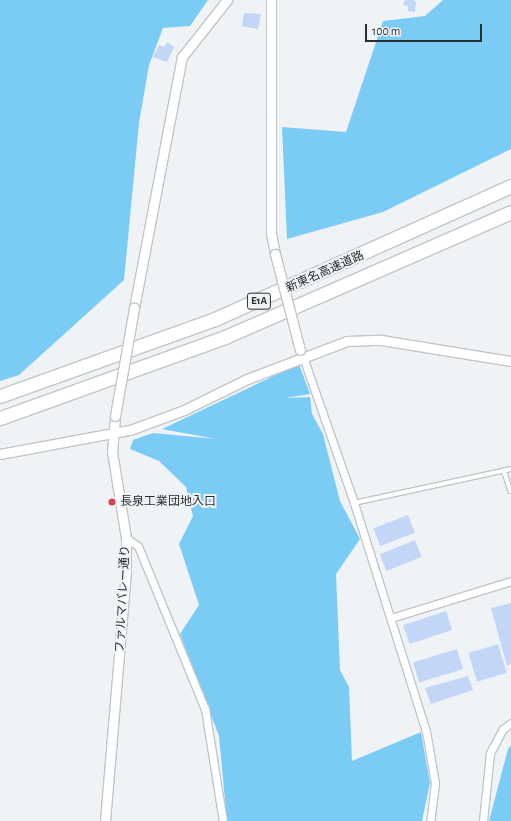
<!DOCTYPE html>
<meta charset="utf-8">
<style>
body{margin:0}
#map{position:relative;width:511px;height:821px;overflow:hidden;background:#eff3f6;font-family:"Alegreya Sans","Noto Sans JP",sans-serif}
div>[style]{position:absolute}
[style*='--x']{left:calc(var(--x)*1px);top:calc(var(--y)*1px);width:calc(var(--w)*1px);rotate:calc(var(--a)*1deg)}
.green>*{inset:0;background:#7bccf5}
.building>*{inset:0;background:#c3d6f8;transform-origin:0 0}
.roads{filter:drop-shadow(1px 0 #c2c6c8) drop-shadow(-1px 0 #c2c6c8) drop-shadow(0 1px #c2c6c8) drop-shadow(0 -1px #c2c6c8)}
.service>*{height:3.5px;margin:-1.75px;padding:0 1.75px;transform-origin:1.75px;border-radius:1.75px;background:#fff}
.minor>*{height:7px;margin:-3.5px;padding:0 3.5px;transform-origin:3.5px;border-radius:3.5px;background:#fff}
.tertiary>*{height:9px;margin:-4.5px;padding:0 4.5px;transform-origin:4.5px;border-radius:4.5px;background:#fff}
.motorway>*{height:13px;margin:-6.5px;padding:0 6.5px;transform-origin:6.5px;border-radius:6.5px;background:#fff}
.bridges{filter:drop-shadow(1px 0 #c2c6c8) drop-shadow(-1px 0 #c2c6c8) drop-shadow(0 1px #c2c6c8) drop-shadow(0 -1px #c2c6c8)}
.tertiary-bridge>*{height:9px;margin:-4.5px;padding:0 4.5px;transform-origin:4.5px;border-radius:4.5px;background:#fff}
.dots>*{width:11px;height:11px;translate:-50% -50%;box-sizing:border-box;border:2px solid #eff3f6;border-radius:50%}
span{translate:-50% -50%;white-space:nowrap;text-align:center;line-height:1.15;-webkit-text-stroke:4px #eff3f6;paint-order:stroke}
.shield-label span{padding:1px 3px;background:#eff3f6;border:1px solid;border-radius:3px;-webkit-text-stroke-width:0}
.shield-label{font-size:11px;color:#2c2d2e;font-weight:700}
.street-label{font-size:12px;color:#2c2d2e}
.poi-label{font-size:12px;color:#2c2d2e}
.left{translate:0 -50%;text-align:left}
.scale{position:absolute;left:365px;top:24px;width:117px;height:18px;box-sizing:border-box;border:2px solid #2c2d2e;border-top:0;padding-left:5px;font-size:12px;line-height:14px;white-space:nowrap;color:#2c2d2e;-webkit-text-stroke:3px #eff3f6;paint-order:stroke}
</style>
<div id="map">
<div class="green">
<i style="clip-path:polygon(0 0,208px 0,190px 26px,163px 28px,149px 65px,139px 123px,124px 280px,19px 375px,0 381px)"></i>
<i style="clip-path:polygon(443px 0,511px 0,511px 149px,383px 212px,287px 239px,282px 127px,346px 132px,383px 21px,425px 16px)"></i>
<i style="clip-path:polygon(299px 364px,310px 394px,285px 398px,310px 397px,312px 414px,323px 434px,340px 501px,360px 539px,336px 574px,340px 670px,349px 687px,352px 761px,421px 732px,430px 783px,422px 821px,227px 821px,219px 736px,180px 634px,199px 605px,179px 544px,193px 516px,186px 487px,159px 461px,130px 449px,133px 440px,153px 433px,216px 439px,162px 429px)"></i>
<i style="clip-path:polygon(511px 745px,511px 821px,489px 821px,508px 749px)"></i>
</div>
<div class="building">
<i style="clip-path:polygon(412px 0,416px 2px,415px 12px,408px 11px,408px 6px,403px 5px,405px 0)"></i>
<i style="clip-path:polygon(244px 13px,261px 14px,258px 29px,242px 26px)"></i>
<i style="clip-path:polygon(167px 42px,174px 47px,167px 62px,153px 57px,159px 45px,164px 47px)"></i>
<i style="left:408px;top:515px;width:19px;height:37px;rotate:69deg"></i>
<i style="left:415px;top:540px;width:18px;height:38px;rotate:68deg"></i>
<i style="clip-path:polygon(511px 603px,511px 664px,507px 666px,491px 608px)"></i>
<i style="left:446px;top:611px;width:20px;height:45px;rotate:72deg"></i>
<i style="left:498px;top:644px;width:30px;height:31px;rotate:73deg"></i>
<i style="left:457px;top:649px;width:21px;height:46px;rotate:73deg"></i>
<i style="clip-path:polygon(468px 676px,473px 690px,431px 704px,425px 688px)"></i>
</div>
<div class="roads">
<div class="service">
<i style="--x:504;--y:470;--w:22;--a:72"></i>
<i style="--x:354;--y:503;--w:161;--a:-12.2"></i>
</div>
<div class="minor">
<i style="--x:303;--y:357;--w:155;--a:70.7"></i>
<i style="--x:354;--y:503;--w:239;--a:72.5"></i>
<i style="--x:426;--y:731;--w:53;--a:80.2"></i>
<i style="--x:435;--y:783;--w:38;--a:97"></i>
<i style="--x:126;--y:538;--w:14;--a:34"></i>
<i style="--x:138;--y:546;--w:176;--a:67.7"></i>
<i style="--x:205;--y:709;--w:113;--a:80.9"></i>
<i style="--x:391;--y:618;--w:126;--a:-17.1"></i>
<i style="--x:483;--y:821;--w:68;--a:-84.1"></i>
<i style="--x:490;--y:753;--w:27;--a:-62"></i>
<i style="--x:503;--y:729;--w:10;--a:-37"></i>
</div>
<div class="tertiary">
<i style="--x:271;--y:0;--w:233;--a:90"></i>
<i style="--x:271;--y:233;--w:21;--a:79"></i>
<i style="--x:134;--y:308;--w:256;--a:-79.2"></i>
<i style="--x:182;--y:57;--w:73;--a:-51.7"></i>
<i style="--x:0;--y:454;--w:132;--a:-10.5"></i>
<i style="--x:130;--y:430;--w:58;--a:-20.3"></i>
<i style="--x:184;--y:410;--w:70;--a:-26.2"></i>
<i style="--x:247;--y:379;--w:107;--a:-20.8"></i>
<i style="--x:347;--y:341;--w:34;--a:-2"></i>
<i style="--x:381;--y:340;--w:132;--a:9.2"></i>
<i style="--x:105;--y:821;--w:252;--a:-85.2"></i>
<i style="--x:126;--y:570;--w:32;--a:-90"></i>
<i style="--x:126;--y:538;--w:87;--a:-99.2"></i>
<i style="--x:112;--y:452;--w:36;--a:-85"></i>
</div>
<div class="motorway">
<i style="--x:0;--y:396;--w:228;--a:-19.7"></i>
<i style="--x:215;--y:319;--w:325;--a:-24.2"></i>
<i style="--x:0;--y:418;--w:239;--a:-19.8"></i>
<i style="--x:225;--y:337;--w:312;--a:-23.6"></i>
</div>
</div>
<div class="bridges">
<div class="tertiary-bridge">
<i style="--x:275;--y:254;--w:99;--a:75.4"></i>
<i style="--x:115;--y:416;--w:110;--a:-80"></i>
</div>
</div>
<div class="dots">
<i style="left:112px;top:502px;background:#d44543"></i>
</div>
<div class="shield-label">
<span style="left:259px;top:301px">E1A</span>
</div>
<div class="street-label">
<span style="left:325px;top:272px;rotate:-24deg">新東名高速道路</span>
<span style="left:123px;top:599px;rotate:-87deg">ファルマバレー通り</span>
</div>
<div class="poi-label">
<span class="left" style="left:120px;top:502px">長泉工業団地入口</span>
</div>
<div class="scale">100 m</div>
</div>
